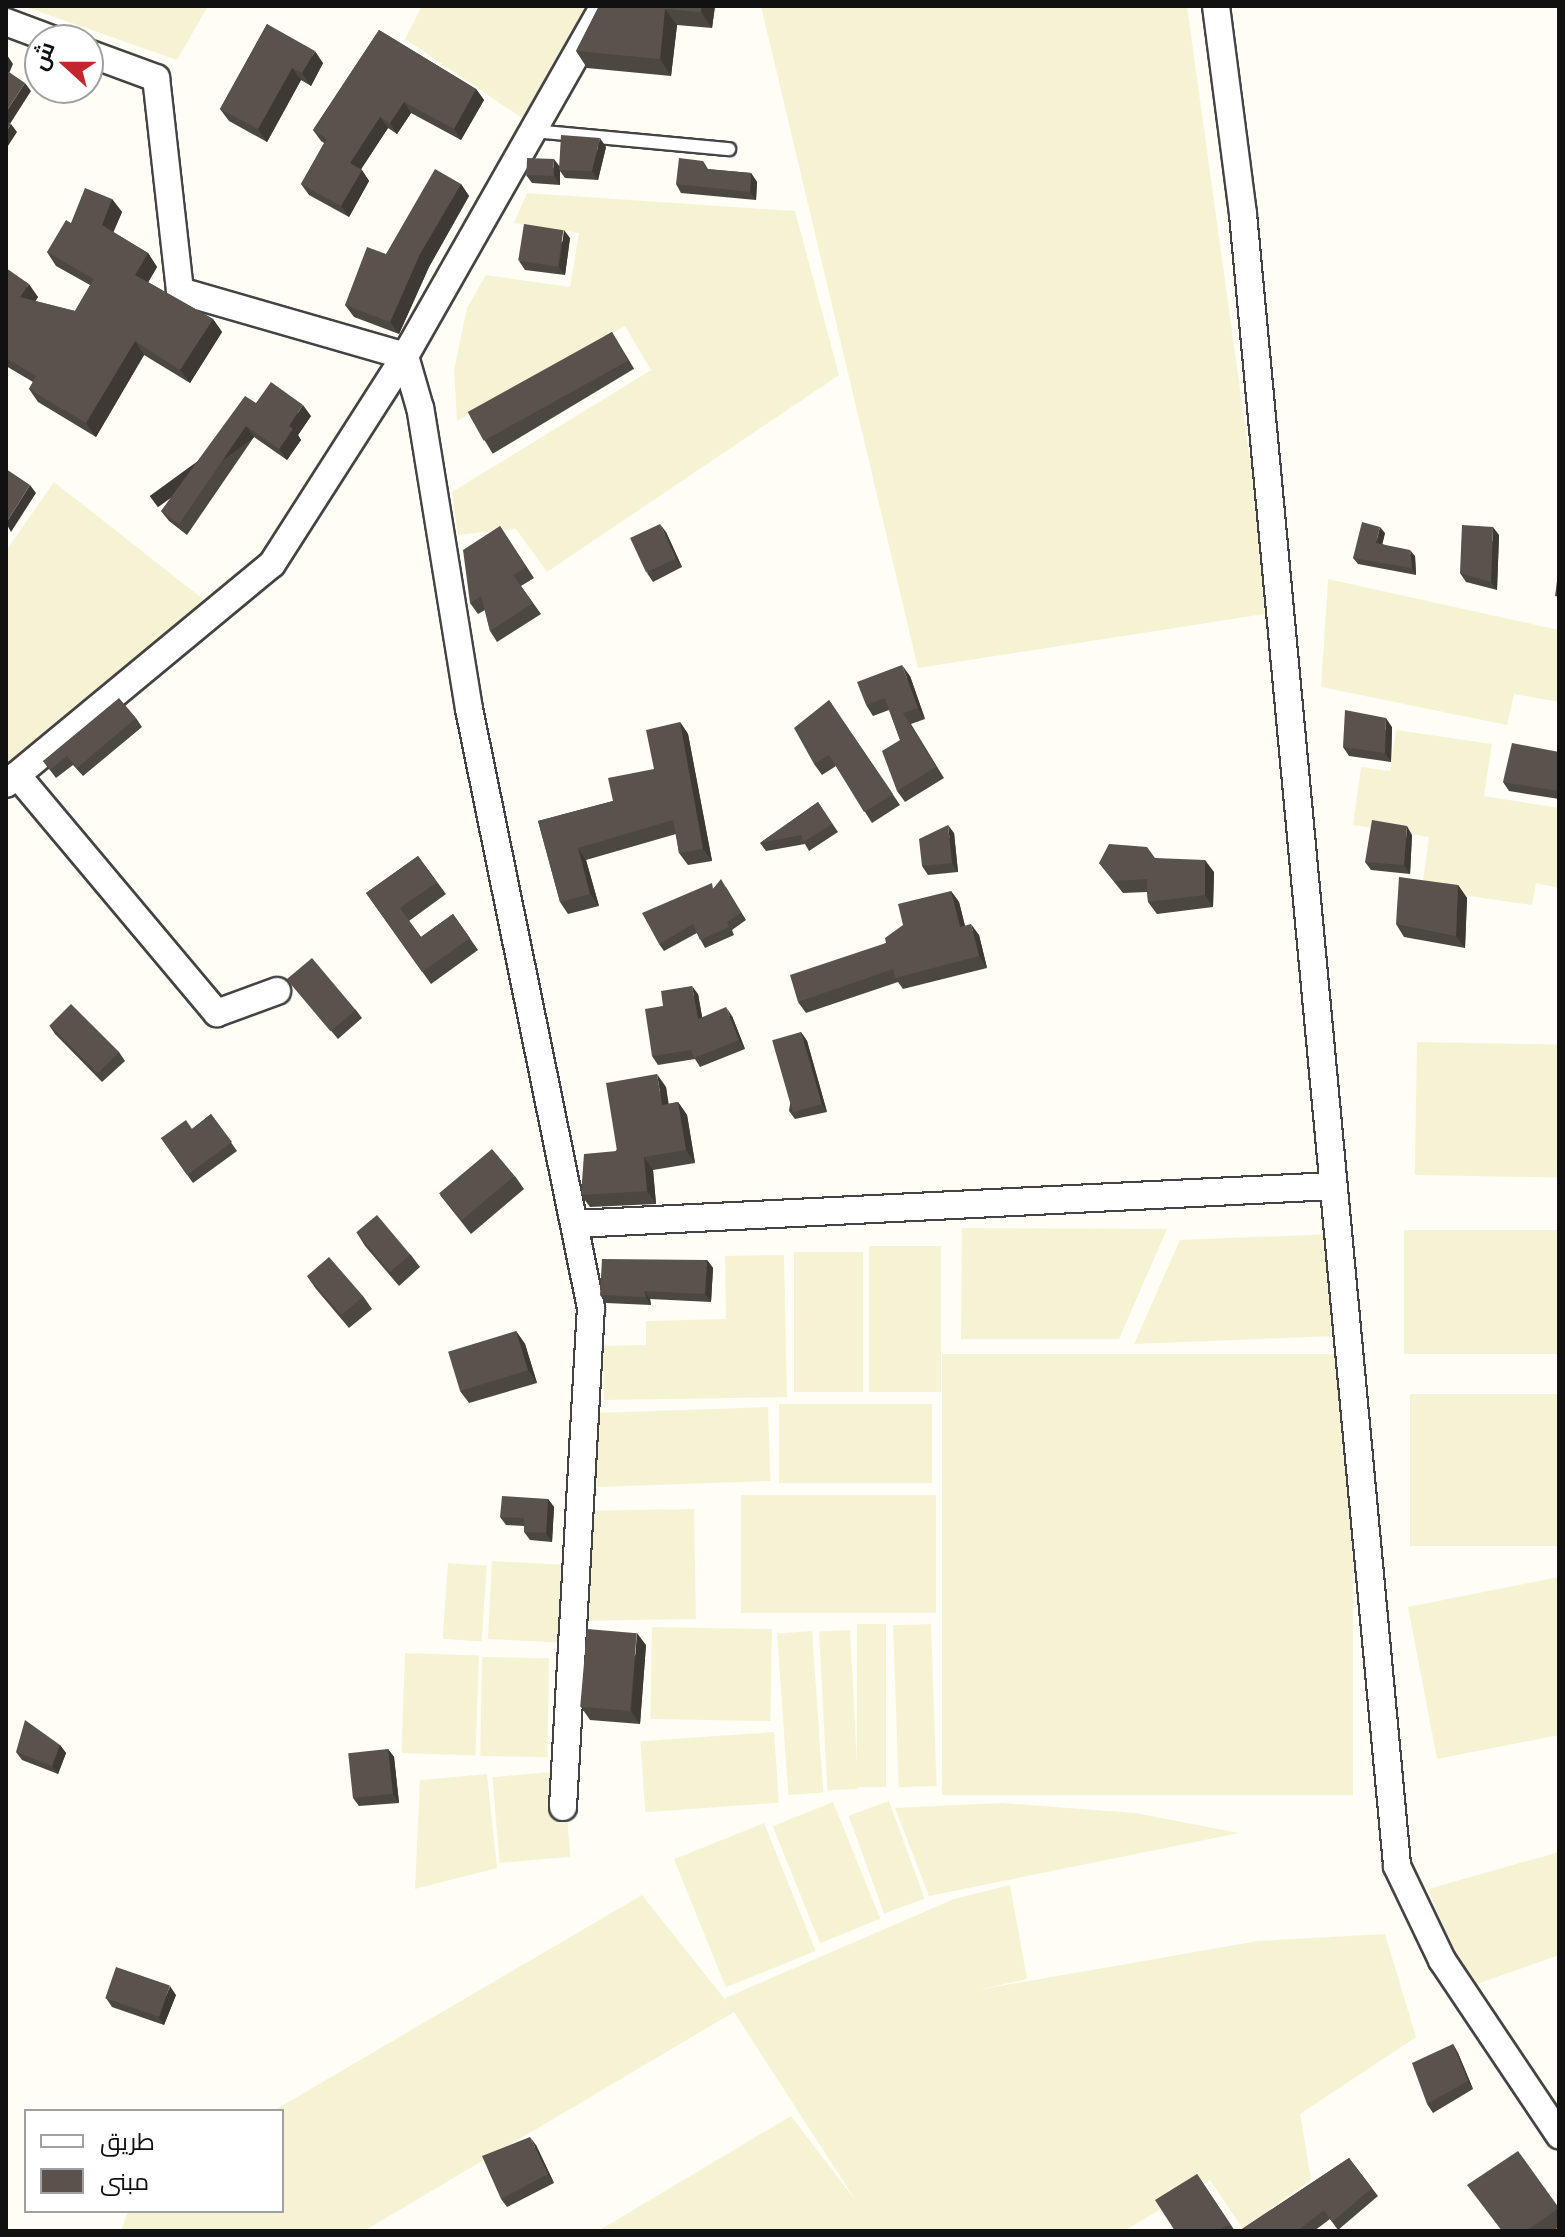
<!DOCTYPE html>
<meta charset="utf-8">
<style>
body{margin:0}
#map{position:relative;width:1565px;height:2237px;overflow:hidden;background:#fffdf5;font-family:"Times New Roman",Cairo,serif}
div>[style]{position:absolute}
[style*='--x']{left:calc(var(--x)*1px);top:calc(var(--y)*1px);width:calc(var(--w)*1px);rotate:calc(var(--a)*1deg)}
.farmland>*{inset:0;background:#f6f3d4;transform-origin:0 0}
.roads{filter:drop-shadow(2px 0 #444) drop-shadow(-2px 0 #444) drop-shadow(0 2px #444) drop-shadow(0 -2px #444)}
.lane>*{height:12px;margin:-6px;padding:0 6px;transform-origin:6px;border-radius:6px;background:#fff}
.street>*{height:26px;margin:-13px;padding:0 13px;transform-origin:13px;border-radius:13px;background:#fff}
.wall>*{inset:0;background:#4d4742;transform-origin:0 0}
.shaded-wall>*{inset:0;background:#3f3936;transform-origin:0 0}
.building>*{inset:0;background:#5a524d;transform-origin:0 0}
span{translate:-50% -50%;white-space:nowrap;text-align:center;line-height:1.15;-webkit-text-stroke:8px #fff;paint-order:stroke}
.frame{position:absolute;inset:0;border:8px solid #111;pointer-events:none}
.legend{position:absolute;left:24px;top:2109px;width:260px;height:104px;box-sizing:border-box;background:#fff;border:2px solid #a0a0a0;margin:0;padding:10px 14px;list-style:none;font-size:24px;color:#111}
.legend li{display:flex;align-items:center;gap:16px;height:40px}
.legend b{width:40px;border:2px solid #a0a0a0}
.north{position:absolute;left:24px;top:24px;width:80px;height:80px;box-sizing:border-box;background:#fff;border:2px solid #a0a0a0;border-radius:50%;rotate:291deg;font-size:22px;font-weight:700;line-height:32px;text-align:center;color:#111}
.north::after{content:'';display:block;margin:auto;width:28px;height:36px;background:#c4262e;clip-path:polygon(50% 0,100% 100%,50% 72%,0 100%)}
</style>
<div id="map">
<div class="farmland">
<i style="clip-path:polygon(23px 6px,208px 6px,177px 60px)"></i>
<i style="clip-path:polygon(422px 6px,587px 6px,525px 120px,405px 39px)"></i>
<i style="clip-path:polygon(761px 6px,1187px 6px,1271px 613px,918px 668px)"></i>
<i style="clip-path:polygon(527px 193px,795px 211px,839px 375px,547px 572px,516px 529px,458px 535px,452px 492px,651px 370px,625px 326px,457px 421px,454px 370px,467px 308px,486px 275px,570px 287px,579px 233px,514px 223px)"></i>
<i style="clip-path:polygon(54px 482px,208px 603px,6px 769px,6px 551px)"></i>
<i style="clip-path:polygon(1328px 579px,1559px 630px,1559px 702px,1514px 694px,1507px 725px,1321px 687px)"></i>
<i style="clip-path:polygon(1396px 730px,1492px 744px,1484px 796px,1559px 808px,1559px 888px,1536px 883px,1532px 905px,1422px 889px,1429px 837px,1353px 825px,1361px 767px,1390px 771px)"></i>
<i style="left:1417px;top:1042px;width:142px;height:133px;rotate:1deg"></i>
<i style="clip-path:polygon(962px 1228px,1167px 1229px,1119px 1339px,961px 1339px)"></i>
<i style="left:1559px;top:1230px;width:124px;height:155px;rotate:90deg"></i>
<i style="clip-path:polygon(1332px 1234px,1335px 1336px,1134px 1344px,1180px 1240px)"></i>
<i style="left:869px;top:1246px;width:72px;height:146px"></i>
<i style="left:863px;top:1252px;width:140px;height:69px;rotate:90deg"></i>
<i style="clip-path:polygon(784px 1255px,787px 1397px,604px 1400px,603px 1346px,646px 1345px,646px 1321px,726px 1319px,725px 1256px)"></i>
<i style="left:1353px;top:1354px;width:441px;height:411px;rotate:90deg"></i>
<i style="left:1559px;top:1394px;width:152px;height:149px;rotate:90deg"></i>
<i style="left:779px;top:1404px;width:153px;height:79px"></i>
<i style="left:768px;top:1407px;width:74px;height:174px;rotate:88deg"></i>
<i style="left:741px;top:1495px;width:195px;height:118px"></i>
<i style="left:694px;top:1509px;width:110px;height:107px;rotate:89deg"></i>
<i style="left:492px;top:1561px;width:80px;height:78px;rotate:3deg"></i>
<i style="left:448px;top:1563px;width:39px;height:76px;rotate:4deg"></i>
<i style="clip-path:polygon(1559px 1577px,1559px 1735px,1437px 1759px,1408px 1607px)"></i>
<i style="left:857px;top:1624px;width:29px;height:163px"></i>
<i style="left:931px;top:1624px;width:162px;height:38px;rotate:88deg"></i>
<i style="left:652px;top:1627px;width:120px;height:92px;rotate:1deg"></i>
<i style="left:850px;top:1630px;width:159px;height:31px;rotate:87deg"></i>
<i style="left:812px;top:1631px;width:162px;height:35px;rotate:86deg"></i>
<i style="left:405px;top:1653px;width:74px;height:100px;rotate:2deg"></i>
<i style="left:482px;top:1657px;width:67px;height:99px;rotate:1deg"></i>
<i style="left:774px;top:1732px;width:71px;height:134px;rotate:86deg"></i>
<i style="left:563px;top:1771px;width:86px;height:71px;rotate:85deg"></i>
<i style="clip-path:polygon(487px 1774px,497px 1868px,415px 1889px,420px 1780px)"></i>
<i style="left:889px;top:1801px;width:104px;height:43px;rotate:70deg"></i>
<i style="left:833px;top:1802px;width:126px;height:65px;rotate:68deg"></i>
<i style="clip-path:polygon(1002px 1803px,1135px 1813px,1239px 1833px,929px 1896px,895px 1808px)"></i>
<i style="left:764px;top:1823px;width:138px;height:97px;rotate:68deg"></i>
<i style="clip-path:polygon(1559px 1852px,1559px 1955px,1477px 1984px,1454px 1953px,1428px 1889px)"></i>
<i style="clip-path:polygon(1010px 1885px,1027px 1979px,977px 1990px,1258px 1941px,1385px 1934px,1416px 2037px,1300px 2114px,1311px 2180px,1243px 2229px,1210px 2180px,1124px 2231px,598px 2231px,791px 2116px,856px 2201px,734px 2012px,364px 2231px,121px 2231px,128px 2211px,282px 2211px,282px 2111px,273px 2111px,642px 1895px,727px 2002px,725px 1998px,954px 1899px)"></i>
</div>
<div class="roads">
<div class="lane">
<i style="--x:534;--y:131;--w:196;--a:5.3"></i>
</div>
<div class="street">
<i style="--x:1216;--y:6;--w:210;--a:82.6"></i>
<i style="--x:1243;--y:214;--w:1659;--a:84.67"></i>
<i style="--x:1397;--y:1866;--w:104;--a:64.4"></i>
<i style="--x:1442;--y:1960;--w:211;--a:56.2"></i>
<i style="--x:6;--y:22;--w:51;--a:20.6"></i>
<i style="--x:17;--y:775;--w:311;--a:50"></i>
<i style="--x:217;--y:1013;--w:64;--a:-20.1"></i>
<i style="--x:6;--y:784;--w:345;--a:-39.6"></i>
<i style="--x:272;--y:564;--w:247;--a:-57.4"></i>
<i style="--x:405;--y:356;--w:234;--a:-163.9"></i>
<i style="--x:180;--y:291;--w:214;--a:-96.4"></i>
<i style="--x:156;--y:78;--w:72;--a:-159.8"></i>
<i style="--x:575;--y:1224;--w:759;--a:-2.87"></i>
<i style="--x:563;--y:1807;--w:500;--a:-86.8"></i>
<i style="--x:591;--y:1308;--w:611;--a:-101.51"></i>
<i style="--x:469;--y:709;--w:305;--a:-99.2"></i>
<i style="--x:420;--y:408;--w:54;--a:-106.1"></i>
<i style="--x:405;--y:356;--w:403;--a:-60.4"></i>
</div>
</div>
<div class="wall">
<i style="clip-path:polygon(599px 6px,715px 6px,712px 28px,677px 25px,671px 76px,587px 68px,576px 51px)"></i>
<i style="clip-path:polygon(267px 24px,323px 63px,311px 86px,301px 80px,267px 142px,229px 121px,220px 109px)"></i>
<i style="clip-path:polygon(379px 30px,476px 89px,484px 100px,461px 140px,411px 113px,397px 134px,388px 128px,361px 169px,369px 181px,349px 217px,309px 195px,301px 184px,324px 143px,321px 141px,313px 130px)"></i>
<i style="clip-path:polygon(606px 147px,598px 180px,565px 178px,560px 171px,560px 185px,532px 183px,526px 175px,559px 166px)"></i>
<i style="clip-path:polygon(703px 161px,708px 169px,751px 173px,757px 182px,756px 200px,681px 193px,676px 184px)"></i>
<i style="clip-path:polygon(461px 184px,469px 196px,429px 267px,399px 334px,354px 317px,345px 305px,386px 254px)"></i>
<i style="clip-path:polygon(112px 199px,122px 212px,113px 232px,148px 253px,157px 267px,148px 282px,213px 319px,222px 332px,190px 383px,144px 355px,96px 437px,38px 402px,29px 389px,33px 382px,6px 366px,6px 268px,38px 297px,35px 301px,75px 311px,90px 285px,56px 266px,47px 252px,71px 223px)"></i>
<i style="clip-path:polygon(570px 238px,565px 275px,525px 270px,519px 261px)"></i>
<i style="left:612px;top:332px;width:43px;height:165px;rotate:59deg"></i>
<i style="clip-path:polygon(256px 403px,311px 416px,298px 435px,301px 440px,287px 460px,254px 437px,187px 535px,169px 521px,161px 511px)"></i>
<i style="clip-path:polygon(500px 526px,534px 578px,521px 586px,541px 614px,497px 642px,490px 631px,485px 610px,478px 614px,470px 603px)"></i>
<i style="clip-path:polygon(666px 532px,682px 567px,653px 582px,647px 573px)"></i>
<i style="clip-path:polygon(1385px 533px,1382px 544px,1415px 556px,1416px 575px,1358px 564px,1353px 558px)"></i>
<i style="clip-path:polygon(1499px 535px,1497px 590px,1466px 582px,1460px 573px)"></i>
<i style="clip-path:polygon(910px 676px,925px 719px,911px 724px,944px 778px,905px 802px,897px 791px,900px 740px,889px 710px,873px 716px,866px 705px)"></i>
<i style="clip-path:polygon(829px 700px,900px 805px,872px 823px,836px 766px,822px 775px,814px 764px)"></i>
<i style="clip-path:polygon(136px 718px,142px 727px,83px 776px,73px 765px,56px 778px,43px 761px)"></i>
<i style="clip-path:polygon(680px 722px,688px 734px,712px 861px,688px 865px,679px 853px,676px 834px,586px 860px,599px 906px,568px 914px,560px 902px,538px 821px,613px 801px,654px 769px)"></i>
<i style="clip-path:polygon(1392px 727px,1391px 762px,1349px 756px,1343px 747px)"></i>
<i style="clip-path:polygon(1559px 752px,1559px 799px,1509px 791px,1503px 782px)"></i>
<i style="clip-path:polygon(818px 802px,838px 832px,809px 851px,805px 844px,766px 851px,760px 843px)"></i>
<i style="clip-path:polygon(954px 833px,958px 872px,928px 875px,922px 866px)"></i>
<i style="clip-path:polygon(1412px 835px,1410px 874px,1371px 870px,1365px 862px)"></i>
<i style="clip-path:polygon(418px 856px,446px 894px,409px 921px,421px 937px,453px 914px,478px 950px,431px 984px,366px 893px)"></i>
<i style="clip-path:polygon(1155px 858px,1214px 872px,1213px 907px,1157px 914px,1148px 902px,1147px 892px,1123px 893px,1099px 863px)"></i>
<i style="clip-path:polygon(1458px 885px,1467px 898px,1465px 948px,1404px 937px,1396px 924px)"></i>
<i style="clip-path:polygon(715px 887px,726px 887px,746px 920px,732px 930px,734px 935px,705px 948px,697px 933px,664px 951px,659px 944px)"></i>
<i style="clip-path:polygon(951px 891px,959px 902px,965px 926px,979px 935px,987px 968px,903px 989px,898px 982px,806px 1013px,798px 1002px,886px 943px)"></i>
<i style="clip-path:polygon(287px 979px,356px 1010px,362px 1018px,338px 1039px)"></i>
<i style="clip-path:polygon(698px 994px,702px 1017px,732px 1016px,745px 1049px,700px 1067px,695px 1059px,658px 1065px,652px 1056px,663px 1006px)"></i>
<i style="clip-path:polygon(49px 1025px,119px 1052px,125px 1061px,102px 1082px,55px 1034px)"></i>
<i style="clip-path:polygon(801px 1032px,807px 1041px,827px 1112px,795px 1119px,789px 1111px)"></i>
<i style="clip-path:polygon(666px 1087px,668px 1104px,678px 1102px,687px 1115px,695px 1163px,653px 1170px,656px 1204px,590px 1207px,581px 1195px)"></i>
<i style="clip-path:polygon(211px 1114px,237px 1151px,193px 1183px,161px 1138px,192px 1129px)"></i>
<i style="clip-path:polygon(515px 1176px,524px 1189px,471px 1234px,440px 1195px)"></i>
<i style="clip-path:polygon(357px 1233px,411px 1255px,420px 1267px,399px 1286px,365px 1246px)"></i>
<i style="clip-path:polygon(707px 1260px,713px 1268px,711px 1302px,650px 1299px,651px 1305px,606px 1303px,600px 1295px)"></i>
<i style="clip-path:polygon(307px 1276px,363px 1296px,372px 1309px,349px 1328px,316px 1289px)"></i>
<i style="clip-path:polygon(516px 1331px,525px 1344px,537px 1383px,469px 1403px,460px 1391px)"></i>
<i style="clip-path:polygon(548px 1499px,554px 1507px,552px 1542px,530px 1540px,524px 1532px,524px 1526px,506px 1525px,500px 1517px)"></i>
<i style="clip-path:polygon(646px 1645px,640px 1724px,590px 1720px,581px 1707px)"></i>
<i style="clip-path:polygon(60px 1745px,66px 1753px,58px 1774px,22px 1760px,16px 1752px)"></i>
<i style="clip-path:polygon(388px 1749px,394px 1757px,399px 1803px,359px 1806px,353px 1798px)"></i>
<i style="clip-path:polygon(176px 1995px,164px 2025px,112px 2007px,106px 1998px)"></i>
<i style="clip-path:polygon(1453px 2044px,1458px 2053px,1473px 2089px,1433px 2113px,1427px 2104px)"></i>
<i style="clip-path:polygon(536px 2145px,554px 2183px,507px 2207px,501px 2199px)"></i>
<i style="clip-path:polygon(1349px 2158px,1378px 2196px,1338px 2230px,1330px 2219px,1314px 2231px,1239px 2231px)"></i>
<i style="clip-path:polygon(1197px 2174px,1235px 2231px,1175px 2231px)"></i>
<i style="clip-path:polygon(1559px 2207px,1559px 2227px,1553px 2231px,1501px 2231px)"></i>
</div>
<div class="shaded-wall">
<i style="clip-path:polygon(701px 6px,715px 6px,712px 28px,701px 12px)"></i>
<i style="clip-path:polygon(665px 9px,677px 25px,671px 76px,660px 59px)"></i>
<i style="clip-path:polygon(315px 51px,323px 63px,311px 86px,302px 73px)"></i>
<i style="clip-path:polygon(7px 55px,13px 64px,8px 76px,6px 73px)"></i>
<i style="clip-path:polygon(292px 68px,301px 80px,267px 142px,258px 129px)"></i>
<i style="clip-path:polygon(25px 83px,31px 91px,8px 127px,6px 124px,6px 112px)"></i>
<i style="clip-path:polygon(476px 89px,484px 100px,461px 140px,454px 129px)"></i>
<i style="clip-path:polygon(404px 102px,411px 113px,397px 134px,390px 123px)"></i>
<i style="clip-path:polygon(380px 117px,388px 128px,358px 174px,350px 163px)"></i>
<i style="clip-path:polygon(11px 124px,17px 132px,6px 149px,6px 132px)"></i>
<i style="clip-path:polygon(600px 138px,606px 147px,598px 180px,592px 171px)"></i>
<i style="clip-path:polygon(554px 159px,560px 167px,560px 185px,554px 176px)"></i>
<i style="clip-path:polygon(362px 170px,369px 181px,349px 217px,341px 206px)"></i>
<i style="clip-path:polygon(751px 173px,757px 182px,756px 200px,750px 192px)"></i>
<i style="clip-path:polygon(461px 184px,469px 196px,429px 267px,399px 334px,390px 322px,420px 254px)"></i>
<i style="clip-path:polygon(112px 199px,122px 212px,111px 238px,102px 225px)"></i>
<i style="clip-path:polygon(564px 230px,570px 238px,565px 275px,559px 267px)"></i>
<i style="clip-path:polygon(148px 253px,157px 267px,145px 288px,135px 275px)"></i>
<i style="clip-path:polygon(29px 284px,38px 297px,29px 311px,20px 297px)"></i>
<i style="clip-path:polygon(213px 319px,222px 332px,190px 383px,180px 370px)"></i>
<i style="clip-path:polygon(135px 341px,144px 355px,96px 437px,86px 423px)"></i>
<i style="clip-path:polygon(303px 405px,311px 416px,298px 435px,301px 440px,287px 460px,279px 449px,289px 426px)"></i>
<i style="left:246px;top:426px;width:14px;height:119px;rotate:54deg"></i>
<i style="clip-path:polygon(30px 485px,36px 493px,11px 532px,6px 523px)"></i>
<i style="clip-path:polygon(660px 524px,666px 532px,682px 567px,676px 559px)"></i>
<i style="clip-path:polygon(1380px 527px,1385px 533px,1381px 550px,1376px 543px)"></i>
<i style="clip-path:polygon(1493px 527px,1499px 535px,1497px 590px,1491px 582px)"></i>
<i style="clip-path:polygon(1410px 550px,1415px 556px,1416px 575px,1412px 568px)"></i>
<i style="clip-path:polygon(902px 665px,910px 676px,925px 719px,918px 708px)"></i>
<i style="clip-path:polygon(1386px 718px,1392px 727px,1391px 762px,1385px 753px)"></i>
<i style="clip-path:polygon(680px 722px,688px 734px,712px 861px,703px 849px)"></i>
<i style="clip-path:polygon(948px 825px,954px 833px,958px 872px,952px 863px)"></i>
<i style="clip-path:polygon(1407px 826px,1412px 835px,1410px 874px,1404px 865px)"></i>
<i style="clip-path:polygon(578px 848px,586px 860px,599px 906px,590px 894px)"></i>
<i style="clip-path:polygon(1205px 860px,1214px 872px,1213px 907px,1205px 895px)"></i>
<i style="clip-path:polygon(1458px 885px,1467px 898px,1465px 948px,1456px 936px)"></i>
<i style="clip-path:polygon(951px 891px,959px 902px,968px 938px,960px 927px)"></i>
<i style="clip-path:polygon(971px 924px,979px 935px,987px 968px,979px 956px)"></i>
<i style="clip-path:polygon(692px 986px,698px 994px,704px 1027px,698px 1019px)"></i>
<i style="clip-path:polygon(726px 1007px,732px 1016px,745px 1049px,739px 1040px)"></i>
<i style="clip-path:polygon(801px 1032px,807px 1041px,827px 1112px,822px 1104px)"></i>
<i style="clip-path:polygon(657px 1074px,666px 1087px,671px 1118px,662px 1105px)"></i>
<i style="clip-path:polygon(678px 1102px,687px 1115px,695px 1163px,686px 1150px)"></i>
<i style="clip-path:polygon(644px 1157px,653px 1170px,656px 1204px,647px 1191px)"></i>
<i style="clip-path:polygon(707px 1260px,713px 1268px,711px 1302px,705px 1294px)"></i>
<i style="clip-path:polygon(644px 1291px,650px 1299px,651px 1305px,646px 1297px)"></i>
<i style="clip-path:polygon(516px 1331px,525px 1344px,537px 1383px,528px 1370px)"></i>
<i style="clip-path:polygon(548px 1499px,554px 1507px,552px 1542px,546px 1533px)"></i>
<i style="clip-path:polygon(637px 1633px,646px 1645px,640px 1724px,631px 1711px)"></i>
<i style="clip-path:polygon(60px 1745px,66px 1753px,58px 1774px,52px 1766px)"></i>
<i style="clip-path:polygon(388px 1749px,394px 1757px,399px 1803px,393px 1794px)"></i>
<i style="clip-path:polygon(170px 1986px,176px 1995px,164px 2025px,158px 2017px)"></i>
<i style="clip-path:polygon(1453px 2044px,1458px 2053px,1473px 2089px,1468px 2081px)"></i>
<i style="clip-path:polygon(530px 2137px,536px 2145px,554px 2183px,548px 2174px)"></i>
</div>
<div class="building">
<i style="clip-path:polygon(599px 6px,701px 6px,701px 12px,665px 9px,660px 59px,576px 51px)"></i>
<i style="clip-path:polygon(267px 24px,315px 51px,302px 73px,292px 68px,258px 129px,220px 109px)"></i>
<i style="clip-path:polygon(379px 30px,476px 89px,454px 129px,404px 102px,390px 123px,380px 117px,350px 163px,362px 170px,341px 206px,301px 184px,327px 139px,313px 130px)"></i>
<i style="clip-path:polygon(6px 70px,25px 83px,6px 112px)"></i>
<i style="clip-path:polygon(6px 121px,11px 124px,6px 132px)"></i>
<i style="clip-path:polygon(561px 135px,600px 138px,592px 171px,559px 170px)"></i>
<i style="left:527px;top:158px;width:27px;height:17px;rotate:2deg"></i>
<i style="clip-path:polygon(679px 158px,703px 161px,706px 169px,751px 173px,750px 192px,676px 184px)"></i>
<i style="clip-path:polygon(435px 169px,461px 184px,420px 254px,390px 322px,345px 305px,367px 247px,386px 254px)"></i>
<i style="clip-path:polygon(85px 188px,112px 199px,102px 225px,148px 253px,135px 275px,213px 319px,180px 370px,135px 341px,86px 423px,29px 389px,36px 376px,6px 358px,6px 268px,29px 284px,20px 297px,75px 311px,94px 279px,47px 252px,66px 220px,71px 223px)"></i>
<i style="left:524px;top:224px;width:40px;height:37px;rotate:9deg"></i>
<i style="left:612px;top:332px;width:33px;height:165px;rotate:61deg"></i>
<i style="clip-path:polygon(271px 382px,303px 405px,289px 426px,293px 429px,279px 449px,246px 426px,179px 524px,161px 511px,245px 396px,256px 403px)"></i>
<i style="clip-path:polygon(6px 469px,30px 485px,6px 523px)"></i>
<i style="clip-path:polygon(1362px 522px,1380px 527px,1376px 543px,1410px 550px,1412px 568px,1353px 558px)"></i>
<i style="left:660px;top:524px;width:38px;height:33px;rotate:65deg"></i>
<i style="clip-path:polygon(1462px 525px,1493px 527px,1491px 582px,1460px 573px)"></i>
<i style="clip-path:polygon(500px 526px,526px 567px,513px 575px,533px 603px,490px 631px,481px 596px,470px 603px,463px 550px)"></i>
<i style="clip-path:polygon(1559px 566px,1559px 597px,1555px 596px)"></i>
<i style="clip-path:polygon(902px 665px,918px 708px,903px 713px,936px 767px,897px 791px,882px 751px,900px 740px,885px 698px,866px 705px,857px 682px)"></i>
<i style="clip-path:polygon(119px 698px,136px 718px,77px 768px,67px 756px,50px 770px,43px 761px)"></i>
<i style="clip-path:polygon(829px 700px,893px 794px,864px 812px,829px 755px,814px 764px,794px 728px)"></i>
<i style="clip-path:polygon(1345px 710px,1386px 718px,1385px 753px,1343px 747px)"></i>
<i style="clip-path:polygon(680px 722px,703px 849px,679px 853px,673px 820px,578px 848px,590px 894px,560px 902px,538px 821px,613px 801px,608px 778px,654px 769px,646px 730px)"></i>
<i style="clip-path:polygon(1512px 743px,1559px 752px,1559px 791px,1503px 782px)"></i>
<i style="clip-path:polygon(818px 802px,832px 824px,803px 842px,801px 835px,760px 843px)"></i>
<i style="clip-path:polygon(1372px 820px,1407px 826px,1404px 865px,1365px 862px)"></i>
<i style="clip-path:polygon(948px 825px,952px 863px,922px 866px,919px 839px)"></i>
<i style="clip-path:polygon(1109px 844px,1147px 847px,1155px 858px,1205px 860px,1205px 895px,1148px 902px,1147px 879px,1114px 881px,1099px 863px)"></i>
<i style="clip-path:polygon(418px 856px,437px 882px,400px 908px,421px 937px,453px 914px,470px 938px,422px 972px,366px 893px)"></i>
<i style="clip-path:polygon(1399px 877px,1458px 885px,1456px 936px,1396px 924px)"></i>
<i style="clip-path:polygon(721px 879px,741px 913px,727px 922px,729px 927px,700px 940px,693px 924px,659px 944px,642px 913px,712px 883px,713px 889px)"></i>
<i style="clip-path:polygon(951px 891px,960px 927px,971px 924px,979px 956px,895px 978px,893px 969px,798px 1002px,790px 975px,886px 943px,885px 938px,903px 925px,898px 904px)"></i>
<i style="left:312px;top:958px;width:68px;height:33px;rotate:50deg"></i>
<i style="clip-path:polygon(692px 986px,698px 1019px,726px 1007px,739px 1040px,694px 1058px,691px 1050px,652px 1056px,645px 1009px,663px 1006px,661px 991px)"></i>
<i style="left:71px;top:1004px;width:68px;height:30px;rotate:45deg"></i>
<i style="left:801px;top:1032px;width:75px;height:30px;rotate:74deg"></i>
<i style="clip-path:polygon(657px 1074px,662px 1105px,678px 1102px,686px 1150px,644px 1157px,647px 1191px,581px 1195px,584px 1154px,617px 1151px,606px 1083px)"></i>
<i style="clip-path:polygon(211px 1114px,232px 1142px,187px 1175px,161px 1138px,186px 1120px,192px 1129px)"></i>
<i style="left:492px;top:1149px;width:35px;height:69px;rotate:50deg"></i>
<i style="left:377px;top:1215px;width:52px;height:27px;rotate:50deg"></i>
<i style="left:329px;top:1257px;width:52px;height:29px;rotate:49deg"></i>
<i style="clip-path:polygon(602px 1259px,707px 1260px,705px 1294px,644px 1291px,646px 1297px,600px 1295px)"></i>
<i style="left:516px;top:1331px;width:41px;height:71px;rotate:73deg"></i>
<i style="clip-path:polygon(502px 1496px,548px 1499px,546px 1533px,524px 1532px,524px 1518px,500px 1517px)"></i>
<i style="left:587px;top:1629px;width:50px;height:78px;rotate:5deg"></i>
<i style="clip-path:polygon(25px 1720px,60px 1745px,52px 1766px,16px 1752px)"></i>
<i style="left:388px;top:1749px;width:45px;height:40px;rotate:84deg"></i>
<i style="left:116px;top:1967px;width:57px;height:33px;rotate:19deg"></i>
<i style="clip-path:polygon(1453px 2044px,1468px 2081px,1427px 2104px,1412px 2063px)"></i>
<i style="clip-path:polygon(530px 2137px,548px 2174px,501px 2199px,482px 2156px)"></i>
<i style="clip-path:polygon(1518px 2151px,1559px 2208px,1526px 2231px,1502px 2231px,1467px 2185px)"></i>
<i style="clip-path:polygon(1349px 2158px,1372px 2188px,1332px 2222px,1324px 2210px,1297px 2231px,1239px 2231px)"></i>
<i style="clip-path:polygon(1197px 2174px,1230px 2224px,1217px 2231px,1175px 2231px,1155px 2200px)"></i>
</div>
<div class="frame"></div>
<ul class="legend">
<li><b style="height:10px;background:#fff"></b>طريق</li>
<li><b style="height:22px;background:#5a524d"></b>مبنى</li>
</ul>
<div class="north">ش</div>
</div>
